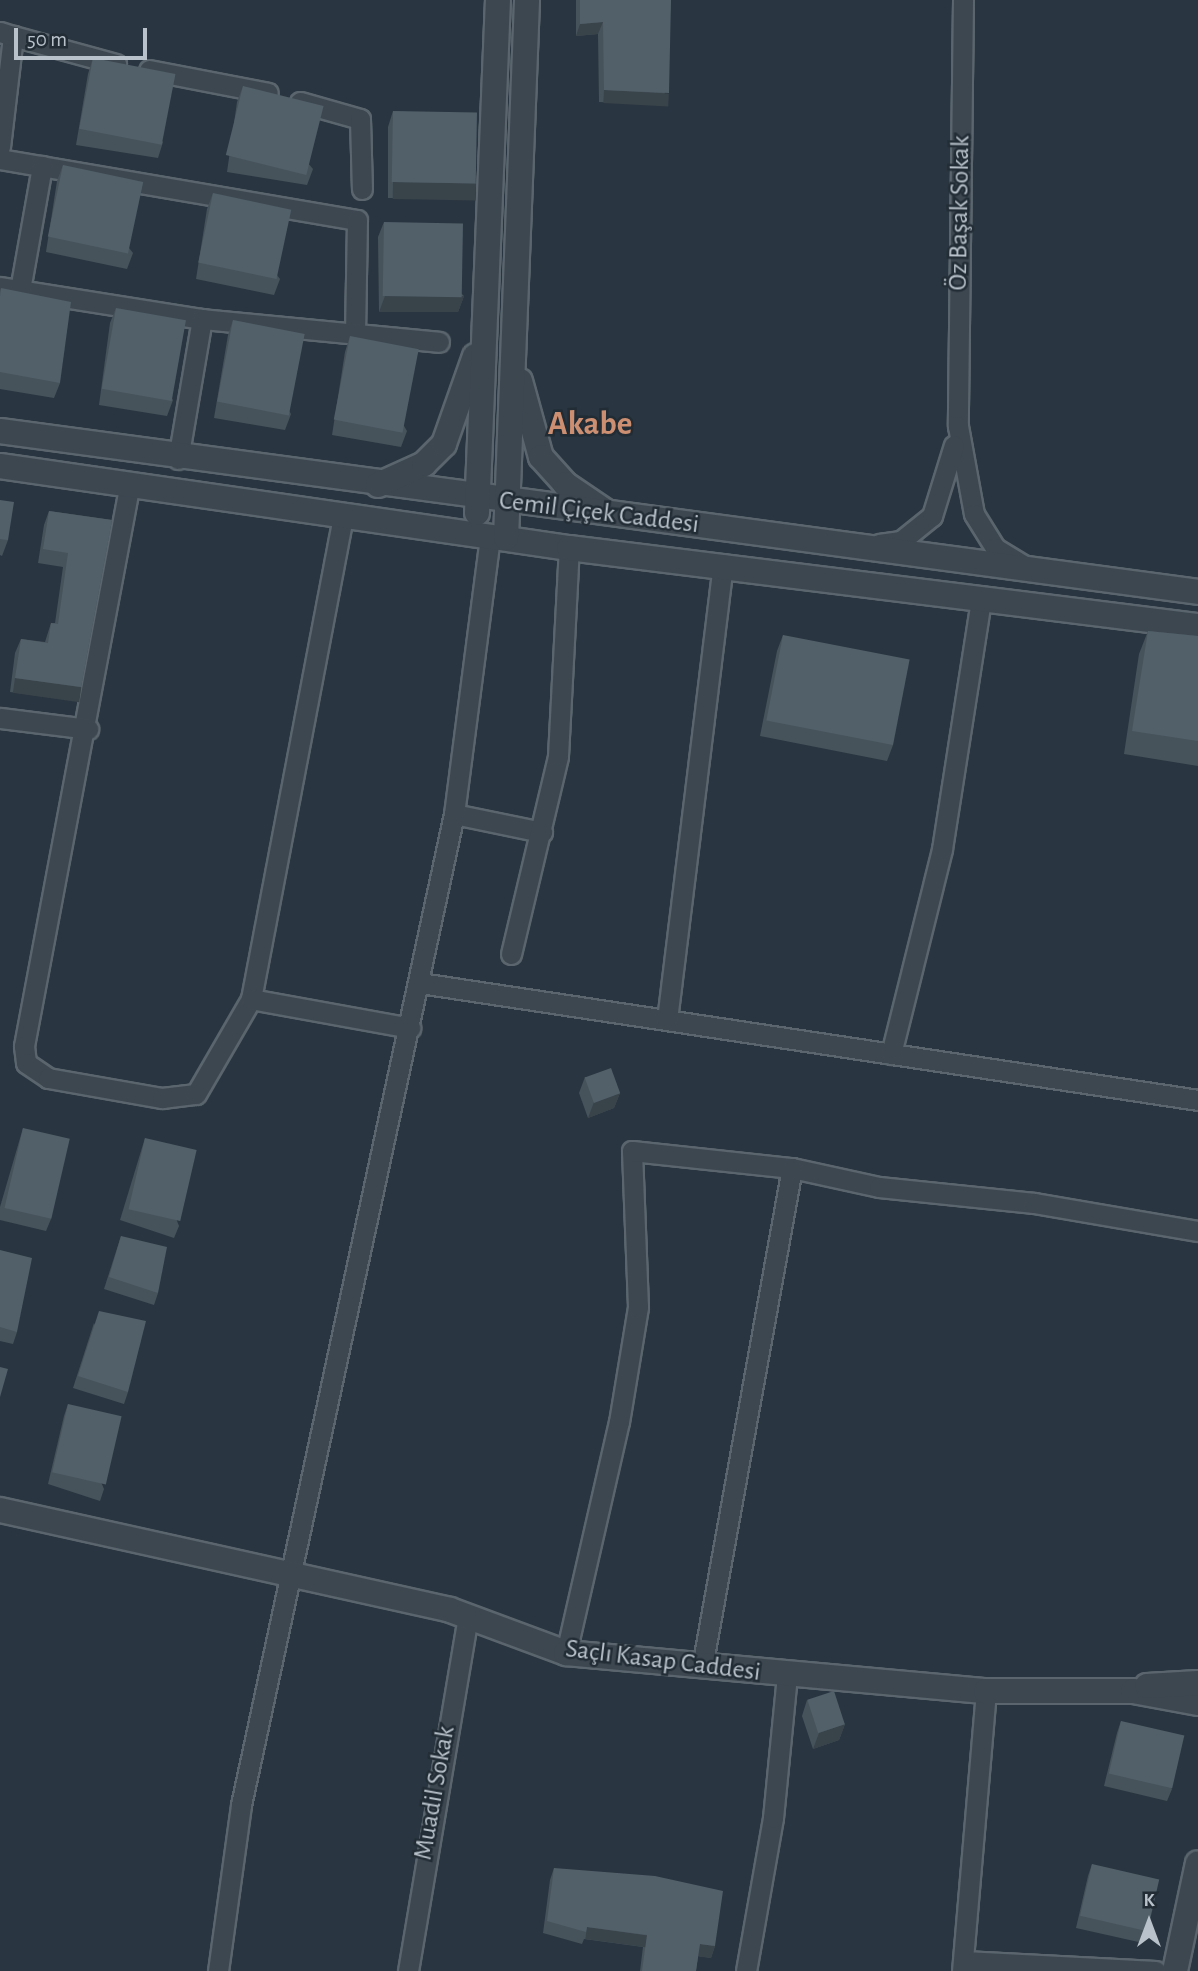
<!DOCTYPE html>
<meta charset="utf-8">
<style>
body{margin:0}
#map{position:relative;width:1198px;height:1971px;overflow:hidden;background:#293540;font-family:"Alegreya Sans",sans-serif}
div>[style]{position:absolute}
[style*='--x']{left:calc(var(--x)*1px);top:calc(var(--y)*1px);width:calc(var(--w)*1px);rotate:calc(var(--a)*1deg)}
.roads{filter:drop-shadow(2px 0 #5a656d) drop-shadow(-2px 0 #5a656d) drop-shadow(0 2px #5a656d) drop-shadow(0 -2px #5a656d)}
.minor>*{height:19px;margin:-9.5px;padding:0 9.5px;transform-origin:9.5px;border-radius:9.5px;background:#3d4750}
.tertiary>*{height:24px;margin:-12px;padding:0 12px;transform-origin:12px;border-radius:12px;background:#3d4750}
.wall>*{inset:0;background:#47535b}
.shaded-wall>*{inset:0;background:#39434a;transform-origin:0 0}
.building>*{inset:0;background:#52606a;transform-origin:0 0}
span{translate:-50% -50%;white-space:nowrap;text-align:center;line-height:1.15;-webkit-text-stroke:5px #212c35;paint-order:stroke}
.street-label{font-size:26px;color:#b9c2ca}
.district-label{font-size:33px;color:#cd8f71;font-weight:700}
.north{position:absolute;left:1114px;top:1887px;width:70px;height:70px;-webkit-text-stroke:5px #212c35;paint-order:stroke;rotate:0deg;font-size:19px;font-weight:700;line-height:28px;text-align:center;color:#b9c2ca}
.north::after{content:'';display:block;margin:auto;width:24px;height:32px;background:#b9c2ca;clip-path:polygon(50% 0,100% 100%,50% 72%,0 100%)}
.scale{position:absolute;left:14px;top:28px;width:133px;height:32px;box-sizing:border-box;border:4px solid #b9c2ca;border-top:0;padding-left:9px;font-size:21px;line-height:24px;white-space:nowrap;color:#b9c2ca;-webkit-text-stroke:5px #212c35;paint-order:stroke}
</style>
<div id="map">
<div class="roads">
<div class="minor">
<i style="--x:963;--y:0;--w:426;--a:90.7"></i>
<i style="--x:958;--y:426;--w:89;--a:79.7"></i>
<i style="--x:974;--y:514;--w:40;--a:58"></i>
<i style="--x:995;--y:548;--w:35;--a:31"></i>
<i style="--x:13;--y:36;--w:107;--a:15.2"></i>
<i style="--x:149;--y:70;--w:121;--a:10.9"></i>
<i style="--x:300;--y:102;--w:62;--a:15.8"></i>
<i style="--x:360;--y:119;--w:70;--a:88.4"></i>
<i style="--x:0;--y:147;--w:112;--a:-83.3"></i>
<i style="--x:13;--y:36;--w:14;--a:-163"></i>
<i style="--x:0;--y:159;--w:362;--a:9.7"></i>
<i style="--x:357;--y:220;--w:114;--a:91"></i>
<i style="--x:0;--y:287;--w:205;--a:9"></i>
<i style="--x:20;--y:290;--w:126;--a:-79.9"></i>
<i style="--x:178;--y:459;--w:142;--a:-80.3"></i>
<i style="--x:202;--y:319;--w:238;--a:5.5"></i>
<i style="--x:129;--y:488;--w:568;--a:100.66"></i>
<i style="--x:24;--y:1046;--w:17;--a:83"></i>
<i style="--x:26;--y:1063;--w:27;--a:34"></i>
<i style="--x:48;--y:1078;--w:116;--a:10"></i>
<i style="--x:162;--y:1098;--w:34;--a:-7"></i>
<i style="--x:196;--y:1094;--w:110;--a:-59.9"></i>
<i style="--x:251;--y:999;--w:492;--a:-79.2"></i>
<i style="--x:879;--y:544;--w:22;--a:-8"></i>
<i style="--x:901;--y:541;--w:40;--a:-39"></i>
<i style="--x:932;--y:516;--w:74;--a:-72.8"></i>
<i style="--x:0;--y:718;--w:89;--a:7.1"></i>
<i style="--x:454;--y:814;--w:90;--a:11.6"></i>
<i style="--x:511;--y:954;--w:204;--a:-76.6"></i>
<i style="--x:558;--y:756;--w:208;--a:-87"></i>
<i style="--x:420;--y:983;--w:787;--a:8.55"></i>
<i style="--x:251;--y:999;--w:162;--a:10.3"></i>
<i style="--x:667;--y:1020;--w:459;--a:-83"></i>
<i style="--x:891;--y:1054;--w:211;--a:-76"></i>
<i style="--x:942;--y:849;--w:253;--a:-81.1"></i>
<i style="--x:566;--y:1653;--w:237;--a:-77.1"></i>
<i style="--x:619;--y:1422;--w:117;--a:-80.6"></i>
<i style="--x:638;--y:1307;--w:156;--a:-92.2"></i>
<i style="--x:632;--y:1151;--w:161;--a:6.1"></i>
<i style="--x:792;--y:1168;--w:89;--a:12.3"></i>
<i style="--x:879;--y:1187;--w:156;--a:5.9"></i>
<i style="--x:1034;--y:1203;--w:166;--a:9.7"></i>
<i style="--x:702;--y:1667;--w:507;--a:-79.78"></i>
<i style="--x:964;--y:1961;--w:192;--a:3"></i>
<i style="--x:218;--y:1971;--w:168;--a:-82.1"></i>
<i style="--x:241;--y:1805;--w:1014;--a:-77.87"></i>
<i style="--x:454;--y:814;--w:280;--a:-82.6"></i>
<i style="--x:408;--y:1971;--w:360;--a:-80.4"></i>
<i style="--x:746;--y:1971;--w:155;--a:-80"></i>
<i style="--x:773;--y:1818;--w:144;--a:-84.4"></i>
<i style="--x:962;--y:1971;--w:281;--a:-85.1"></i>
</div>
<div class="tertiary">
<i style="--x:520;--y:381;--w:79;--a:74.6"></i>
<i style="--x:541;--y:457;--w:36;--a:48"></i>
<i style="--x:565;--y:484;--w:48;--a:34"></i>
<i style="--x:0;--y:431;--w:1209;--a:7.65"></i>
<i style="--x:0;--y:466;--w:575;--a:8.2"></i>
<i style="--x:569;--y:548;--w:634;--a:7.07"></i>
<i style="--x:378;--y:485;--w:51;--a:-24.5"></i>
<i style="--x:424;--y:464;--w:28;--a:-45"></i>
<i style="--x:444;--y:444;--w:93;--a:-70.6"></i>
<i style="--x:477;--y:513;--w:513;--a:-87.66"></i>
<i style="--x:506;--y:538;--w:538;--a:-87.76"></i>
<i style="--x:0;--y:1510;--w:461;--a:12.5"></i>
<i style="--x:450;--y:1610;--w:124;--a:20.3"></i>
<i style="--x:566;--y:1653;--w:422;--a:5.2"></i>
<i style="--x:986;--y:1691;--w:147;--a:0"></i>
<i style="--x:1133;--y:1691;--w:66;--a:10.5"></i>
<i style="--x:1147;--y:1686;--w:51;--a:-3.4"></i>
<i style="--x:1175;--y:1971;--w:110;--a:-78"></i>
</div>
</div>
<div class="wall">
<i style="clip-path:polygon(576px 0,671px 0,664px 105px,599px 102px,598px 34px,576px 36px)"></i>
<i style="clip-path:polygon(93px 58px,163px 142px,158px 158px,76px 145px,88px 74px)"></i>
<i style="clip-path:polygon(243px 86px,313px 169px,307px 185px,227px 172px,237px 102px)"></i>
<i style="clip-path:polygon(393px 111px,476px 183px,471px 199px,388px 198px,388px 127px)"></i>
<i style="clip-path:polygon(63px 165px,133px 253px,127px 269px,46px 252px,57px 181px)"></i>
<i style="clip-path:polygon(213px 193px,280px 279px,274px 295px,196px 279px,207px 209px)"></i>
<i style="clip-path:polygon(384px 222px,464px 296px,458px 312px,379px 312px,378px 237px)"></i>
<i style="clip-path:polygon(1px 288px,60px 383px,54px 398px,0 389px,0 292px)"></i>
<i style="clip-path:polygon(116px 308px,173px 400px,167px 416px,99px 405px,110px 323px)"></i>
<i style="clip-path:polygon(233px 320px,291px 414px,285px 430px,214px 418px,228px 335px)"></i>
<i style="clip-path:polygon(350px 336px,407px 431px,401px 447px,332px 435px,345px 352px)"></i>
<i style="clip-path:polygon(0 500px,8px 540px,2px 556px,0 555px)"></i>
<i style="clip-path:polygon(49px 511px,112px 520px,81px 687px,75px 701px,10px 692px,15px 653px,21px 639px,45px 642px,51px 623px,55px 623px,63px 567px,38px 563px,44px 525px)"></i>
<i style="clip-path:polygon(1148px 631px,1198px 636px,1198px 766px,1124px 754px,1139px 654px)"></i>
<i style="clip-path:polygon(783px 635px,893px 745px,887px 761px,760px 736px,777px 651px)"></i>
<i style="clip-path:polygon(585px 1077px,620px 1093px,614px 1108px,588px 1118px,579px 1093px)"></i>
<i style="clip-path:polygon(23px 1128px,51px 1219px,46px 1231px,0 1220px,0 1207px)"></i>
<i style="clip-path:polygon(145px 1138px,179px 1226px,174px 1238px,120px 1220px)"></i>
<i style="clip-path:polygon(121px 1236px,158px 1293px,154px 1305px,104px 1289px)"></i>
<i style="clip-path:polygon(0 1250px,17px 1332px,13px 1344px,0 1341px)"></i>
<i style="clip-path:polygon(94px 1323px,128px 1392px,124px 1404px,73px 1388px)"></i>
<i style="clip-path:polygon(68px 1404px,104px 1489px,100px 1501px,48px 1484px,64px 1416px)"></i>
<i style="clip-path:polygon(807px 1700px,845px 1724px,839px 1740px,813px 1749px,802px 1716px)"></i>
<i style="clip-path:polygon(1121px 1721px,1172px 1789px,1167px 1801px,1104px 1786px,1117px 1733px)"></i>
<i style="clip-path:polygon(1092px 1864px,1147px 1931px,1143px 1943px,1076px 1928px,1088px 1876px)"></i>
<i style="clip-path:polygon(554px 1868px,715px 1946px,711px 1958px,698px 1956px,696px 1971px,640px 1971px,643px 1947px,584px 1939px,582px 1944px,543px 1933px,550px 1880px)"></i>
</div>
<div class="shaded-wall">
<i style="clip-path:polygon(603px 22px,598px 34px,576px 36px,580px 24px)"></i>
<i style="left:604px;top:90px;width:65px;height:13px;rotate:3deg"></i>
<i style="left:393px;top:182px;width:83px;height:17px;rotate:1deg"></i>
<i style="clip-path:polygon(385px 296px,464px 296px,458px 312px,379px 312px)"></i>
<i style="left:15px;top:678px;width:67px;height:15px;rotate:8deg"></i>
<i style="clip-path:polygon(620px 1093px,614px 1108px,588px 1118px,594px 1102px)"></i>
<i style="clip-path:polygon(845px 1724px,839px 1740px,813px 1749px,819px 1733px)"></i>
<i style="left:587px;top:1927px;width:61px;height:12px;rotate:8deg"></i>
<i style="clip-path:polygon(700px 1944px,715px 1946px,711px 1958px,695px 1956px)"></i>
</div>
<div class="building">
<i style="clip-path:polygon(580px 0,671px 0,669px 93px,604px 90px,603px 22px,580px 24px)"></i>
<i style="left:93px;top:58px;width:84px;height:72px;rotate:11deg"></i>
<i style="left:243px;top:86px;width:83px;height:71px;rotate:14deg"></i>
<i style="left:393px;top:111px;width:84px;height:71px;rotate:1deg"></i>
<i style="left:63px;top:165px;width:82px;height:73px;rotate:12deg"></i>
<i style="left:213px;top:193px;width:80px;height:71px;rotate:12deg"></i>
<i style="left:384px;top:222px;width:79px;height:74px;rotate:1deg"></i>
<i style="clip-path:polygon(1px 288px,71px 302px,60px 383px,0 372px,0 297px)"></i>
<i style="left:116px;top:308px;width:71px;height:82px;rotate:10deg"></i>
<i style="left:233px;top:320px;width:73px;height:83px;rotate:11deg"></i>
<i style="left:350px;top:336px;width:70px;height:85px;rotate:11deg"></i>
<i style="clip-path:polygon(0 500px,14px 502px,8px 540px,0 539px)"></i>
<i style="clip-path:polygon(49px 511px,112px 520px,81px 687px,15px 678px,21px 639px,48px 643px,51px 623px,58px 624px,68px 553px,43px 549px)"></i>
<i style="clip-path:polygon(1148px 631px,1198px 636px,1198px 741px,1132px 731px)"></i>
<i style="left:783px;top:635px;width:129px;height:87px;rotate:11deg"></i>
<i style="left:611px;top:1068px;width:27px;height:28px;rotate:70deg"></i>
<i style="left:23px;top:1128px;width:48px;height:82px;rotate:13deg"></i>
<i style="left:145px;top:1138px;width:53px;height:73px;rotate:13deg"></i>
<i style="clip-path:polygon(121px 1236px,167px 1247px,158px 1293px,109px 1277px)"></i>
<i style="clip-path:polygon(0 1250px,32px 1258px,17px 1332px,0 1327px)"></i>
<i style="clip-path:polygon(99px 1311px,146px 1321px,128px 1392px,78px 1376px)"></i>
<i style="clip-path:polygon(0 1367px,8px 1369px,0 1397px)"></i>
<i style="left:68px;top:1404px;width:55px;height:70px;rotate:13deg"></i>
<i style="left:834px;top:1691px;width:35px;height:28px;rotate:72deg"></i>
<i style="left:1121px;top:1721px;width:65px;height:54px;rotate:13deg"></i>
<i style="left:1092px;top:1864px;width:69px;height:53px;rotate:13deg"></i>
<i style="clip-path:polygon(554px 1868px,655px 1876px,723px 1891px,715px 1946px,700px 1944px,696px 1971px,642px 1971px,647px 1935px,587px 1927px,586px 1932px,547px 1921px)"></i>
</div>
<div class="street-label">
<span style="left:960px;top:213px;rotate:-89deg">Öz Başak Sokak</span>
<span style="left:599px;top:513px;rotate:7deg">Cemil Çiçek Caddesi</span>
<span style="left:663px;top:1661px;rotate:7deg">Saçlı Kasap Caddesi</span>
<span style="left:435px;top:1793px;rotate:-80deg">Muadil Sokak</span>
</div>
<div class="district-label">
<span style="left:590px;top:425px">Akabe</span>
</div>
<div class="north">K</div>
<div class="scale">50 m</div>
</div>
